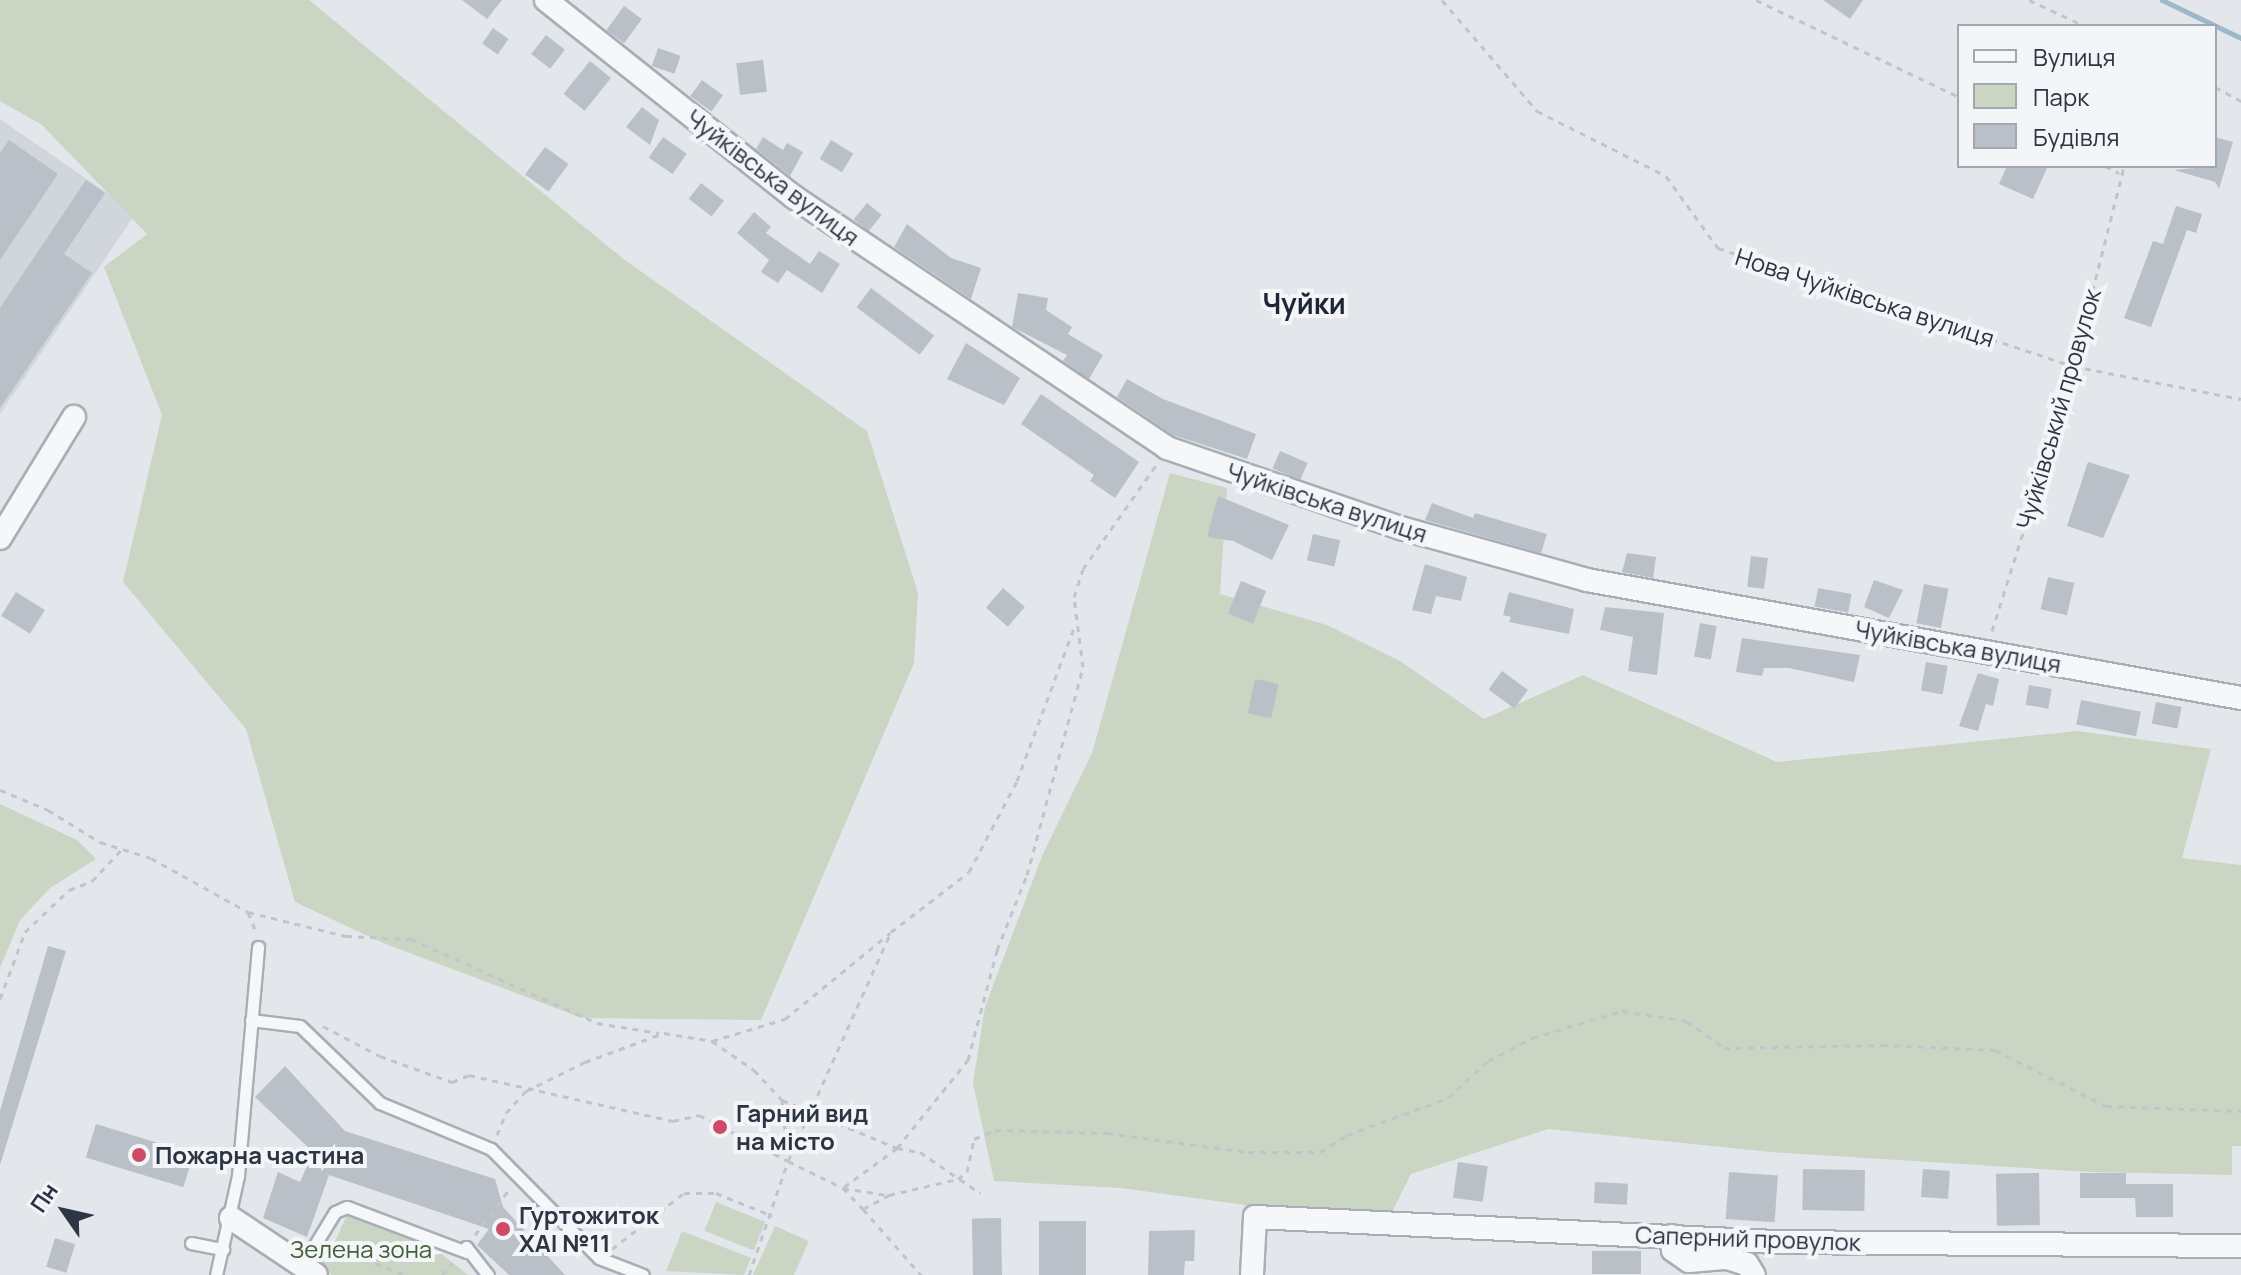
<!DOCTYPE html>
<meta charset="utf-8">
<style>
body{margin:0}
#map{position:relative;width:2241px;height:1275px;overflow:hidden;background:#e3e7eb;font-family:Manrope,sans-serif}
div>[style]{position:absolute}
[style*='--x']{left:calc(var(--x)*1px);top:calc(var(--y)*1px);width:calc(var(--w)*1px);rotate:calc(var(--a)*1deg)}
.built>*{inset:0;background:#d1d6dd}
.green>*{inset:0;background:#cad5c4;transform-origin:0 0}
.stream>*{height:5px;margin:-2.5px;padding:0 2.5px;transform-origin:2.5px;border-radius:2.5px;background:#9fb7ca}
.building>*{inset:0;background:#bac0c8;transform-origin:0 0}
.path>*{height:3px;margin-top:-1.5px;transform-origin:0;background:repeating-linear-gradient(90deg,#c1c5ca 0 6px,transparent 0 12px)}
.roads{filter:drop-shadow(2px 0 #a8aeb5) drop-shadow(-2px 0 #a8aeb5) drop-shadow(0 2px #a8aeb5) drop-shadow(0 -2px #a8aeb5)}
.service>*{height:11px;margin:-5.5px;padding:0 5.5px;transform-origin:5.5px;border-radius:5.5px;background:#f6f7f9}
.minor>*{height:22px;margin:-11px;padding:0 11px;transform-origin:11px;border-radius:11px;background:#f6f7f9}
.dots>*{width:22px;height:22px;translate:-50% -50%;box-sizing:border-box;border:4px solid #f3f5f8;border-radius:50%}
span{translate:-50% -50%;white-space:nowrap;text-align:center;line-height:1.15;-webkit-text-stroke:8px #f3f5f8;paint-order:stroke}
.street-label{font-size:24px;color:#2b3543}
.poi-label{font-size:24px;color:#2b3543;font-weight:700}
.left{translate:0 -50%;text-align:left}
.park-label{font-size:24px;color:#425f38}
.quarter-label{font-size:28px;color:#1d2634;font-weight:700}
.legend{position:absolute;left:1957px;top:24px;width:260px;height:144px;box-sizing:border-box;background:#f3f5f8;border:2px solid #a3a8b0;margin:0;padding:10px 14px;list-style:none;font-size:24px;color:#2b3543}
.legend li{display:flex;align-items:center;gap:16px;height:40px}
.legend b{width:40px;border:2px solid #a3a8b0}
.north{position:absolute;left:24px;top:1171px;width:80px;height:80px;-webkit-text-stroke:6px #f3f5f8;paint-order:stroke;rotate:304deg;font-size:22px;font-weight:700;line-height:32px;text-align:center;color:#2b3543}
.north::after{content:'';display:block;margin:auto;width:28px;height:36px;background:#2b3543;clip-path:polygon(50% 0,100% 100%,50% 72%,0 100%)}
</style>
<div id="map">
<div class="built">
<i style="clip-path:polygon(0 119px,136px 213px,0 414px)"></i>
</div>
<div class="green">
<i style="clip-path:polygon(0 0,309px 0,622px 258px,867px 431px,918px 593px,914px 663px,761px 1020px,582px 1018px,383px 943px,295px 902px,246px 729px,123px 582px,162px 415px,104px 267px,147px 234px,42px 125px,0 101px)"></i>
<i style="clip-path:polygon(1170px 473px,1227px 488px,1220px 594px,1327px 625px,1400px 661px,1484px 719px,1583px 675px,1777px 762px,2077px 731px,2211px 749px,2182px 858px,2241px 865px,2241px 1146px,2232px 1146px,2232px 1175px,2090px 1172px,1770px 1152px,1548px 1129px,1411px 1174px,1391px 1214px,1267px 1208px,1121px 1188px,994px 1181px,973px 1083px,985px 1007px,1042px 856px,1092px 753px)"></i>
<i style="clip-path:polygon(0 804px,77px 840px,96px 859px,50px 888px,20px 920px,0 968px)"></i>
<i style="left:716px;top:1202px;width:53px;height:31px;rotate:22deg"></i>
<i style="clip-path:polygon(347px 1215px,428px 1243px,468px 1275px,332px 1275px,314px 1263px,318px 1252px,331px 1250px)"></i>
<i style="clip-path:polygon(775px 1226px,809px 1241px,794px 1275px,753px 1275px)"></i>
<i style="clip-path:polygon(682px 1231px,751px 1258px,744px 1275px,666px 1271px)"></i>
</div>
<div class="stream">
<i style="--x:2162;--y:0;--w:88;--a:25.7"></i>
</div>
<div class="building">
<i style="clip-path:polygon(462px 0,502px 0,487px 19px)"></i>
<i style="clip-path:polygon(1823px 0,1863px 0,1850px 19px)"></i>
<i style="left:624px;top:6px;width:22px;height:30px;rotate:36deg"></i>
<i style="left:493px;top:28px;width:19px;height:19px;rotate:35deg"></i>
<i style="left:546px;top:35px;width:24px;height:24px;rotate:38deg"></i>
<i style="left:658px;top:48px;width:24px;height:19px;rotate:19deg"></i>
<i style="left:763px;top:60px;width:32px;height:27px;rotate:83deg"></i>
<i style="left:590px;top:61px;width:27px;height:42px;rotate:39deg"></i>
<i style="left:702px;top:80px;width:26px;height:20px;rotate:36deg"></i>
<i style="clip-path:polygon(642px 107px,659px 120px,650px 145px,626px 127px)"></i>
<i style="left:663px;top:137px;width:29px;height:25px;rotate:35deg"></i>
<i style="clip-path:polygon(763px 137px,783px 150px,787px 143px,803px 152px,790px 176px,756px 149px)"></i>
<i style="clip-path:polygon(2215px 137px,2233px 142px,2219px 189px,2215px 182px,2174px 170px,2215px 166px)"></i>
<i style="clip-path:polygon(9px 140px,58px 174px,0 260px,0 153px)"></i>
<i style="left:831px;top:140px;width:26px;height:22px;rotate:31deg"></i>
<i style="left:545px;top:147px;width:29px;height:34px;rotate:36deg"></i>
<i style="clip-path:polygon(2007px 166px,2048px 166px,2033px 199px,1999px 184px)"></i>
<i style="clip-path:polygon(86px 180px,105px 193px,64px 254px,92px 273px,0 408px,0 308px)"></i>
<i style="left:701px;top:183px;width:29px;height:20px;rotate:38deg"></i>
<i style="left:867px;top:203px;width:19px;height:21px;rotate:39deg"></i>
<i style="clip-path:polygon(2176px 206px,2202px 214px,2196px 233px,2187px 230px,2151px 327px,2124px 318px,2153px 241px,2163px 244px)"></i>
<i style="clip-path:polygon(754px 212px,771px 227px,766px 233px,810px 264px,819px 251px,840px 264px,822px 293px,787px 270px,778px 283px,761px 272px,769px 260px,737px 233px)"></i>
<i style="clip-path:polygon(907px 224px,951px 258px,981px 268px,971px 299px,894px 247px)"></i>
<i style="left:871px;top:288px;width:79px;height:24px;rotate:37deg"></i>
<i style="clip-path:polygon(1018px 293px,1048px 298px,1046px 310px,1072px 327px,1068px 334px,1103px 355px,1089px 379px,1063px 361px,1067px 355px,1012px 327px)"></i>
<i style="clip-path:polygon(966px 343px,1020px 378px,1004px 405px,947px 379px)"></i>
<i style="clip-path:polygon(1127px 379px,1163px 399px,1256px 434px,1247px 459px,1173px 435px,1117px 397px)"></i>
<i style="clip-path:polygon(1041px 394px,1139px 462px,1115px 498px,1090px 481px,1094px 475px,1021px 424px)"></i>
<i style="left:1280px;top:451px;width:30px;height:19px;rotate:23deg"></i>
<i style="clip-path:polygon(2088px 462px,2130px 475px,2103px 538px,2067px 526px)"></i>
<i style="clip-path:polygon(1218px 496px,1289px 525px,1272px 560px,1233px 541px,1207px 537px)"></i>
<i style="clip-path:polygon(1432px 503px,1473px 518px,1475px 513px,1547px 534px,1541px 553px,1425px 520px)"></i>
<i style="left:1313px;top:534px;width:28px;height:27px;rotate:13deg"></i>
<i style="clip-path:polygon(1627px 553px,1656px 557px,1653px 578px,1622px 572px)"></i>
<i style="left:1751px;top:556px;width:17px;height:31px;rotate:7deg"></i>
<i style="clip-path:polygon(1425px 564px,1467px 577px,1461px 601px,1436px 596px,1431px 614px,1412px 610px)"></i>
<i style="left:2048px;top:577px;width:27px;height:33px;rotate:13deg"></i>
<i style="clip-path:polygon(1874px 580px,1903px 590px,1889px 618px,1864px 607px)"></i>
<i style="left:1241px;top:581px;width:27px;height:35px;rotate:22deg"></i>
<i style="left:1924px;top:584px;width:25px;height:40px;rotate:11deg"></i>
<i style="left:1003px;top:588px;width:29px;height:26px;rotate:41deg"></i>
<i style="left:1818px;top:588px;width:34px;height:19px;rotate:10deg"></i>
<i style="left:16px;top:592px;width:34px;height:28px;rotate:32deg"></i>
<i style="clip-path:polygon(1509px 592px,1574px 609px,1569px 634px,1509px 622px,1511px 617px,1503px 615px)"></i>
<i style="clip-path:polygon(1605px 607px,1664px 613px,1657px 675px,1628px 671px,1633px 637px,1600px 630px)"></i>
<i style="left:1700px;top:623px;width:17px;height:34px;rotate:10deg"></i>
<i style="clip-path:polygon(1742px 638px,1860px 655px,1854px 682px,1789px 668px,1764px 668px,1762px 676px,1736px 672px)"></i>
<i style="left:1926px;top:662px;width:22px;height:29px;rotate:10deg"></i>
<i style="left:1502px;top:671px;width:32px;height:23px;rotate:36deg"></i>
<i style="clip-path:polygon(1978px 673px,1999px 679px,1993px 706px,1986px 704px,1978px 731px,1959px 726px)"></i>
<i style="left:1255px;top:679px;width:24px;height:35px;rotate:12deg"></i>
<i style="left:2029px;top:685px;width:23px;height:20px;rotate:10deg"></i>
<i style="left:2081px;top:700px;width:61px;height:25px;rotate:11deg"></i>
<i style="left:2156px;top:702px;width:26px;height:22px;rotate:11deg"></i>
<i style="clip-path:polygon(48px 946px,66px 951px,0 1165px,0 1111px)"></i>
<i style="clip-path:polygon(285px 1066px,345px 1131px,495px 1179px,503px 1207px,565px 1275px,509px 1275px,477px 1245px,489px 1229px,329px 1175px,307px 1237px,263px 1218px,278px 1172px,300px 1182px,313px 1152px,255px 1097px)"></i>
<i style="left:96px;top:1124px;width:102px;height:35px;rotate:17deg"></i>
<i style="left:1458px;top:1162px;width:30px;height:36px;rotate:8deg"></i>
<i style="left:1803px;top:1169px;width:62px;height:41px;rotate:1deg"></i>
<i style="left:1923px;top:1169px;width:27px;height:28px;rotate:4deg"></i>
<i style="left:1729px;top:1172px;width:49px;height:47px;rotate:4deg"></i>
<i style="left:2039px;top:1173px;width:52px;height:43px;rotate:89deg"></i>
<i style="clip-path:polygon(2080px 1173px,2126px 1173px,2126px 1184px,2173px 1184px,2173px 1217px,2136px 1217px,2135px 1198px,2080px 1198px)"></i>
<i style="left:1595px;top:1182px;width:33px;height:21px;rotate:3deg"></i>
<i style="left:1001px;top:1218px;width:57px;height:29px;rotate:89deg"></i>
<i style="left:1039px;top:1221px;width:47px;height:54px"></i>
<i style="clip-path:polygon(1195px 1230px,1194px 1261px,1185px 1261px,1184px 1275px,1148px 1275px,1149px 1231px)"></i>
<i style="left:55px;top:1238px;width:21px;height:30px;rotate:17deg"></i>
<i style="left:1641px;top:1251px;width:23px;height:49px;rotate:90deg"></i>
</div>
<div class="path">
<i style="--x:1442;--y:0;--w:146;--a:49.4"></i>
<i style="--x:1537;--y:111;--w:144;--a:26.7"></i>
<i style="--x:1666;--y:176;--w:89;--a:54.2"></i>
<i style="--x:1718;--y:248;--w:374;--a:18.4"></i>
<i style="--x:2073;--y:366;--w:171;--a:11.1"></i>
<i style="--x:1756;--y:0;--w:225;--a:25.5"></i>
<i style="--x:2029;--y:0;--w:62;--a:24.9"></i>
<i style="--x:2215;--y:87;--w:30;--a:28"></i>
<i style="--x:2105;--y:166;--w:16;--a:27"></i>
<i style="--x:1992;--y:631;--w:246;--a:-72.5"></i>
<i style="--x:2066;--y:396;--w:237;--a:-75.8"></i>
<i style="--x:0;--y:790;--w:52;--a:22.6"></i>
<i style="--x:48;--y:810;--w:61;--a:31.6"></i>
<i style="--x:100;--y:842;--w:53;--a:17.4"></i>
<i style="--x:151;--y:858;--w:111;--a:29.1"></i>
<i style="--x:248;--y:912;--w:101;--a:13.8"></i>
<i style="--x:346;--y:936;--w:65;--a:2.6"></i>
<i style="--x:411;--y:939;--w:204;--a:24.3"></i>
<i style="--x:597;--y:1023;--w:63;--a:9.2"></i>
<i style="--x:248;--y:912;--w:24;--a:68"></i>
<i style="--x:0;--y:999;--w:72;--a:-69.5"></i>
<i style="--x:25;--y:932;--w:61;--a:-43.7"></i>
<i style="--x:69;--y:890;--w:25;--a:-21"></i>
<i style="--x:92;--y:881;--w:44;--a:-46.8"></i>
<i style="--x:323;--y:1026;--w:64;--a:27.8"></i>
<i style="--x:380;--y:1056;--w:77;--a:19.9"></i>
<i style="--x:452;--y:1082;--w:18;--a:-22"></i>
<i style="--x:469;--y:1075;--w:209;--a:12.7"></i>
<i style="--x:673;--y:1121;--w:27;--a:-13"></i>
<i style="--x:699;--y:1115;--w:100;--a:27.3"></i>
<i style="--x:712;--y:1041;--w:76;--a:-16.8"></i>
<i style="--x:785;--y:1019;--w:136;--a:-39.3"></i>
<i style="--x:782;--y:1100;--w:125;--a:22.7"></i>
<i style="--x:897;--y:1148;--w:23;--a:10"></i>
<i style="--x:920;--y:1152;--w:73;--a:34.3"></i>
<i style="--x:497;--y:1135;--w:24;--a:-68"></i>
<i style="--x:506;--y:1113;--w:30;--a:-48"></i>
<i style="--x:526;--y:1091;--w:66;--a:-26.2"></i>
<i style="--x:585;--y:1062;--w:84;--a:-20.2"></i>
<i style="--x:664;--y:1033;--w:49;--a:9.5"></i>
<i style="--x:712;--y:1041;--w:51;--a:34.6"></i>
<i style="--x:754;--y:1070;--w:41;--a:47"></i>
<i style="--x:782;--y:1100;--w:61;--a:84.4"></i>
<i style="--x:788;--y:1161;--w:61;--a:26.1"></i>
<i style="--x:843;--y:1188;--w:29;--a:46"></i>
<i style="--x:863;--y:1209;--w:30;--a:-28"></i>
<i style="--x:889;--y:1195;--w:71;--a:-13.1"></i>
<i style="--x:958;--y:1179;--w:11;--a:-38"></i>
<i style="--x:967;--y:1172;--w:34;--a:-78"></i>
<i style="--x:974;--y:1139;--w:23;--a:-23"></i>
<i style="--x:995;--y:1130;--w:112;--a:1.5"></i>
<i style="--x:1107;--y:1133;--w:142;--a:7.7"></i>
<i style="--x:1248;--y:1152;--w:72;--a:0"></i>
<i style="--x:1320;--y:1152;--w:32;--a:-32"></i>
<i style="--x:1347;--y:1135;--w:108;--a:-20.1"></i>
<i style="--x:1448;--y:1098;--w:54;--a:-42.8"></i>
<i style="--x:1488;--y:1061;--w:50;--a:-27.6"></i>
<i style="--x:1532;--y:1038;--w:94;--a:-16.7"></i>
<i style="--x:1622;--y:1011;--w:66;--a:8.7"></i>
<i style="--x:1687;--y:1021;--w:46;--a:36.1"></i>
<i style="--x:1724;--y:1048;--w:158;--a:-1.1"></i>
<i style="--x:1882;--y:1045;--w:113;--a:2.5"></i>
<i style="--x:1995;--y:1050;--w:124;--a:26.8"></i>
<i style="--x:2106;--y:1106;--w:135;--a:2.1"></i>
<i style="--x:844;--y:1187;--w:66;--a:-36.3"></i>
<i style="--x:897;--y:1148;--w:113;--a:-51.1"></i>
<i style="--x:968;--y:1060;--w:114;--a:-75.2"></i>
<i style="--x:997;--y:950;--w:81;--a:-68.2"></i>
<i style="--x:1027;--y:875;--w:215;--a:-74.9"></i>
<i style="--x:1083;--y:667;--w:71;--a:-97.3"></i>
<i style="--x:1074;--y:597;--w:29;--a:-72"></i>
<i style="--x:1083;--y:569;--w:127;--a:-54.9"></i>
<i style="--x:843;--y:1188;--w:44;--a:9.2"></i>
<i style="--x:863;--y:1209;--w:88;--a:48.7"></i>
<i style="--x:475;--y:1235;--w:60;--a:-53.1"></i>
<i style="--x:330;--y:1246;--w:80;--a:21.1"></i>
<i style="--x:612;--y:1249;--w:91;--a:-37.9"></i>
<i style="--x:684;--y:1193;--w:32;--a:0"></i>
<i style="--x:716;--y:1193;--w:61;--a:22"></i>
<i style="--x:442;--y:1275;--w:16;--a:-50"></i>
<i style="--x:749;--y:1275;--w:120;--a:-71.1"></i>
<i style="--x:788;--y:1161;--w:251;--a:-65.8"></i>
<i style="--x:891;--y:932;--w:98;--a:-37.6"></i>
<i style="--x:969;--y:872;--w:103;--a:-62.2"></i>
<i style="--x:1017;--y:781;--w:166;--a:-69.6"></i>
</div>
<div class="roads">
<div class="service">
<i style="--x:251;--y:1020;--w:49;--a:7"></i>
<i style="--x:300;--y:1026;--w:111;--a:43.9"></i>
<i style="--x:380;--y:1103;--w:120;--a:22.5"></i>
<i style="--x:491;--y:1149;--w:153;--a:45.3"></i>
<i style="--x:599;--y:1258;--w:47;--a:21.1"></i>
<i style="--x:191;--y:1243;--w:33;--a:11"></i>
<i style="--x:302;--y:1266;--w:63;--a:-58.6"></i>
<i style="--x:335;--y:1212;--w:13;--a:-23"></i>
<i style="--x:347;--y:1207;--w:128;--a:20.6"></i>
<i style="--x:467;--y:1252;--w:5;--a:-101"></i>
<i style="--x:466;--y:1247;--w:36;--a:52"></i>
<i style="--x:216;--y:1275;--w:101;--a:-77.5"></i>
<i style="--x:238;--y:1176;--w:230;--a:-85"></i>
</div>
<div class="minor">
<i style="--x:546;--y:0;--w:317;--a:38.5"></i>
<i style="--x:794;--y:197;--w:450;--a:33.9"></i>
<i style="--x:1167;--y:448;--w:247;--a:18.9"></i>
<i style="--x:1401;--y:528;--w:193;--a:15.6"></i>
<i style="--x:1587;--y:580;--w:665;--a:10.23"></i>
<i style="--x:0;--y:538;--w:142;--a:-58.6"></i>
<i style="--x:231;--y:1218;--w:102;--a:33.8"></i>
<i style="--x:1672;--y:1236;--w:14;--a:86"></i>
<i style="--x:1673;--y:1250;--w:19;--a:35"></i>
<i style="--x:1689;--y:1261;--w:38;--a:-5"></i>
<i style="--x:1727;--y:1258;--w:21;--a:17"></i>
<i style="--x:1747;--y:1264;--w:13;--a:58"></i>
<i style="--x:1252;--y:1275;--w:58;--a:-87"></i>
<i style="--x:1255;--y:1217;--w:521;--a:2.75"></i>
<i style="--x:1775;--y:1242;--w:466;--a:0.5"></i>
</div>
</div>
<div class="dots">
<i style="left:720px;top:1127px;background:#cd4b67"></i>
<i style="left:139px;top:1155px;background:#cd4b67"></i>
<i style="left:503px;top:1229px;background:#cd4b67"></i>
</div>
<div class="street-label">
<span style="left:773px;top:177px;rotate:37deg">Чуйківська вулиця</span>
<span style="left:1865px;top:297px;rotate:18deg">Нова Чуйківська вулиця</span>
<span style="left:2058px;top:409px;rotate:-74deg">Чуйківський провулок</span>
<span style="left:1327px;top:502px;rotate:18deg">Чуйківська вулиця</span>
<span style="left:1958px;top:646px;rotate:10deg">Чуйківська вулиця</span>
<span style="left:1748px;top:1238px;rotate:2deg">Саперний провулок</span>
</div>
<div class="poi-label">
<span class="left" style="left:736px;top:1127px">Гарний вид<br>на місто</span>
<span class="left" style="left:155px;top:1155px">Пожарна частина</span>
<span class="left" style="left:519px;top:1229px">Гуртожиток<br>ХАІ №11</span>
</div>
<div class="park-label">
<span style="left:361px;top:1249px">Зелена зона</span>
</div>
<div class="quarter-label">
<span style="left:1304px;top:303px">Чуйки</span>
</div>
<ul class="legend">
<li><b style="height:10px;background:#f6f7f9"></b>Вулиця</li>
<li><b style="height:22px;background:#cad5c4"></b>Парк</li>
<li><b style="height:22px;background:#bac0c8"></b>Будівля</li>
</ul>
<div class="north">Пн</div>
</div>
